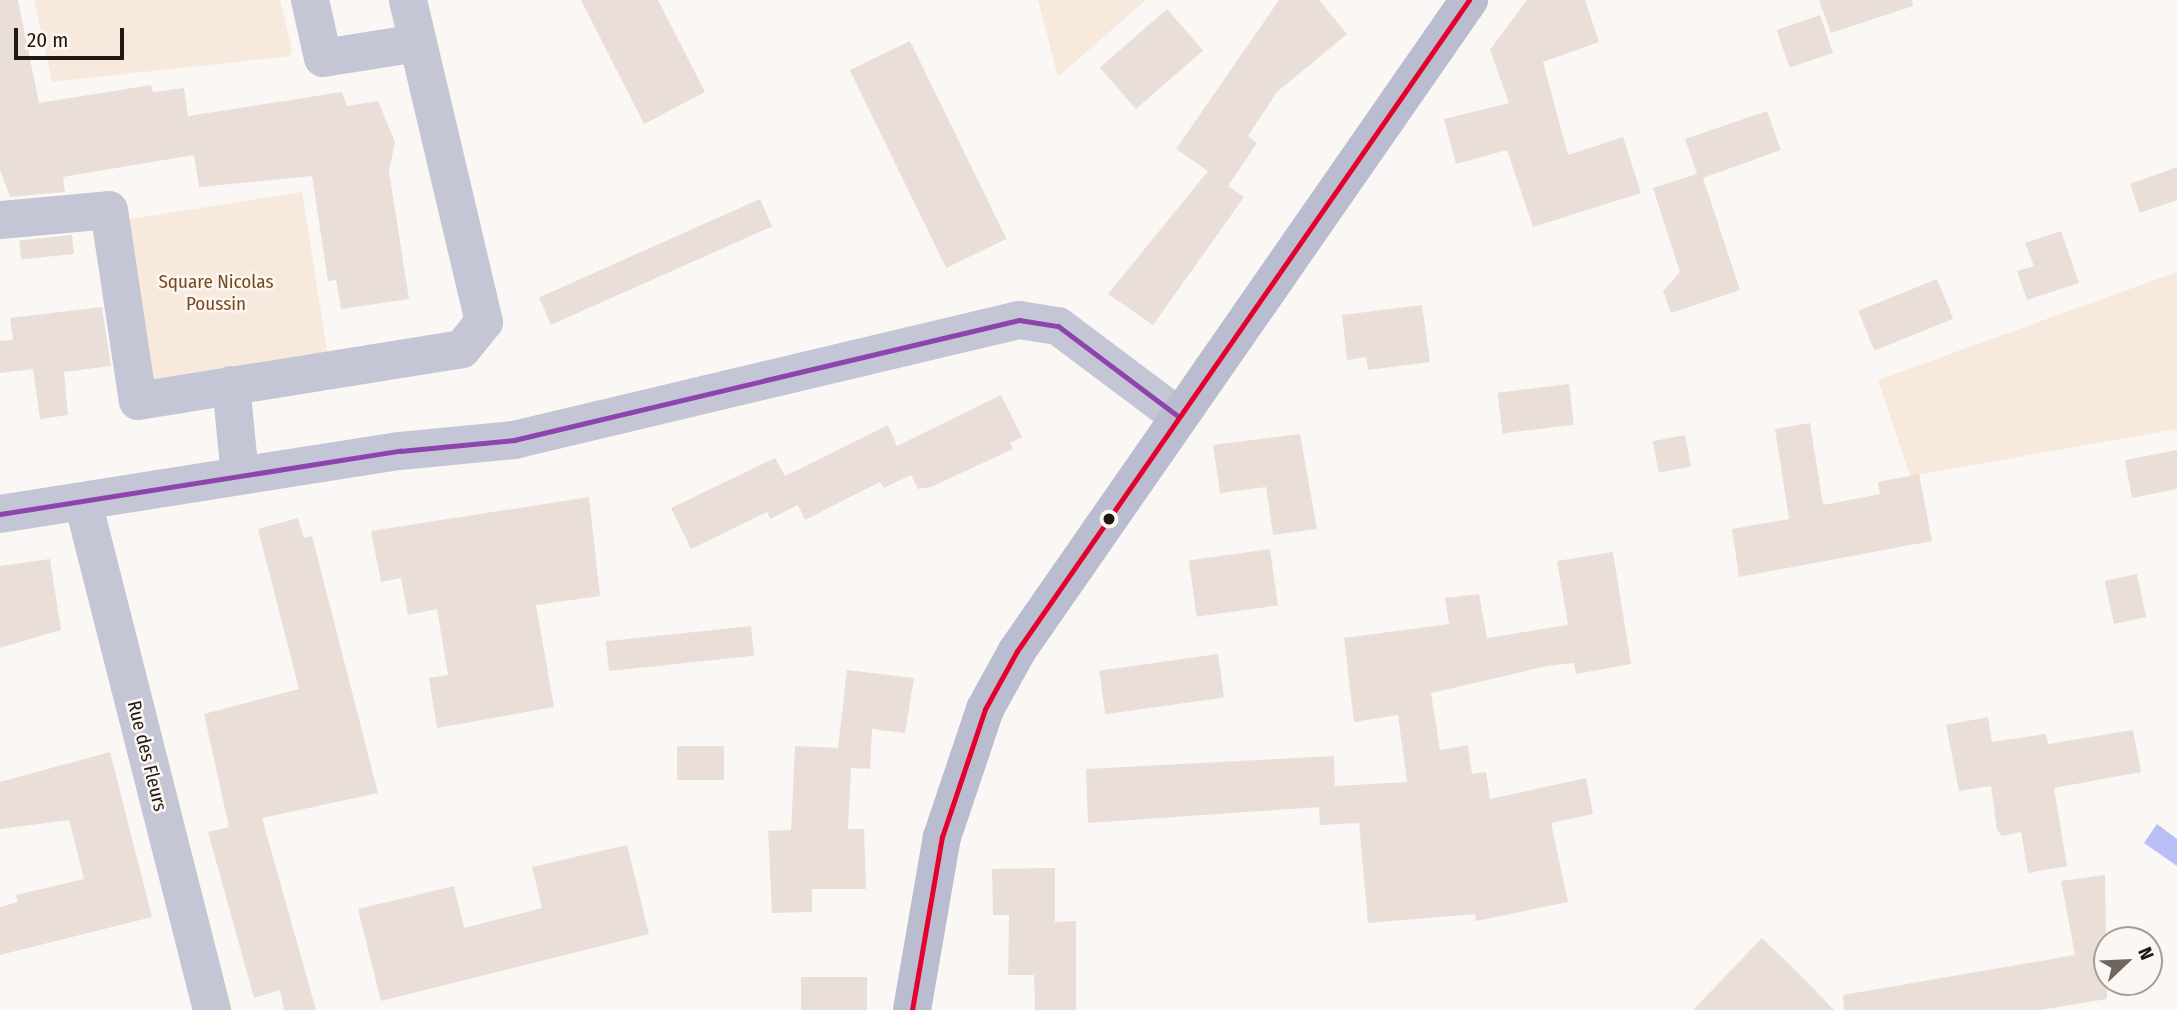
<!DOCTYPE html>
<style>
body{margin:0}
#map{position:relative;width:2177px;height:1010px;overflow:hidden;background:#faf7f5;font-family:"Fira Sans Condensed",sans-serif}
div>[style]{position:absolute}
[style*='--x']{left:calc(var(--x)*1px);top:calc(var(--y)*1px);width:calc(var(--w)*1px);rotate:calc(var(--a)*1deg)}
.green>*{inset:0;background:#f8e9dd;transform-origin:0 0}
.water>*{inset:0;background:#babef6}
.building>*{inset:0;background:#eadfd8;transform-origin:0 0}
.street>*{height:38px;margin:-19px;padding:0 19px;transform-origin:19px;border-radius:19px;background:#c4c6d6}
.secondary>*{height:38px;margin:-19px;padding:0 19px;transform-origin:19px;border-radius:19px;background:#babccf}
.bus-1>*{height:5px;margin:-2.5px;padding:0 2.5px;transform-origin:2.5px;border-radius:2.5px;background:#8e44ad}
.bus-2>*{height:5px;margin:-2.5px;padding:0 2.5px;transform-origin:2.5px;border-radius:2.5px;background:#e4002b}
.dots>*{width:19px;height:19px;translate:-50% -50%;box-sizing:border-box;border:4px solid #fcf7f3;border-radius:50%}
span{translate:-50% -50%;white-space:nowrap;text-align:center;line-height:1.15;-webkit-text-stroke:5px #fcf7f3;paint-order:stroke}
.park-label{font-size:19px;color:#7a4a1e}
.street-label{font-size:19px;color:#211812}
.north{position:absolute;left:2093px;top:926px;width:70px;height:70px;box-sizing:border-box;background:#fcf7f3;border:2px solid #a49e99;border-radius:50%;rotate:67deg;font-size:19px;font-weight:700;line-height:28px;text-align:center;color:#211812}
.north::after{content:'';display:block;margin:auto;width:24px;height:32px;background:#6d6661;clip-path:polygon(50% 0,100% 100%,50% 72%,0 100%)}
.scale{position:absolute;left:14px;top:28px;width:110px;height:32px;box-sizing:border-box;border:4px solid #211812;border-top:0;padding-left:9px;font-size:21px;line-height:24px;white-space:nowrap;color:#211812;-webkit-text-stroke:5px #fcf7f3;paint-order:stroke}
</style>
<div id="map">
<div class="green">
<i style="clip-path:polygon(34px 0,280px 0,292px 49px,290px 56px,52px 82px)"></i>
<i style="clip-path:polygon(1038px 0,1146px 0,1058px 77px)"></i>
<i style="left:302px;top:192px;width:179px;height:194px;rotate:81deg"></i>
<i style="clip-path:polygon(2177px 272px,2177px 429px,1910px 476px,1878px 380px)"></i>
</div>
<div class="water">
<i style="clip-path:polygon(2157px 824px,2177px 839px,2177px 866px,2144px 843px)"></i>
</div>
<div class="building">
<i style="clip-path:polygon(0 0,18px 0,39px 103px,151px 85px,153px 92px,184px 88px,188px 116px,342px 92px,347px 106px,378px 101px,395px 142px,389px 171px,409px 299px,341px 309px,336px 280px,328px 281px,312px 176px,199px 187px,194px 155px,63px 177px,65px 192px,10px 197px,0 170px)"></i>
<i style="clip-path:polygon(581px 0,658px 0,705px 92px,644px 124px)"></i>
<i style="clip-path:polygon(1279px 0,1319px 0,1347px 34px,1277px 92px,1248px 136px,1257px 143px,1228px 186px,1244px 197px,1153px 325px,1108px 294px,1208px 171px,1176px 149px)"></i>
<i style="clip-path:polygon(1527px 0,1585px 0,1599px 42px,1543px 62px,1568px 155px,1623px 137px,1641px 193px,1533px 227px,1507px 150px,1456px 164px,1444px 119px,1509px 103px,1490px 50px)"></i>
<i style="clip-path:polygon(1819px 0,1912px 0,1913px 6px,1831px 33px)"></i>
<i style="left:1167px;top:9px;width:55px;height:89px;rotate:49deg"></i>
<i style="left:1820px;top:15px;width:40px;height:46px;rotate:71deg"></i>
<i style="left:910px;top:41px;width:220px;height:67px;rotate:64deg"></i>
<i style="clip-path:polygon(1767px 111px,1781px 150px,1703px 178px,1740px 290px,1671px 313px,1663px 291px,1680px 272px,1653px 188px,1697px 174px,1685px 139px)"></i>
<i style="clip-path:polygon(2177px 167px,2177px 200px,2140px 213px,2130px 184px)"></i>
<i style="left:760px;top:199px;width:30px;height:242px;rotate:66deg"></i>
<i style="clip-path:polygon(2061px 231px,2079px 283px,2027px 300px,2017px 271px,2034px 266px,2025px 243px)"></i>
<i style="left:72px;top:235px;width:19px;height:53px;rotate:84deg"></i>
<i style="left:1937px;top:279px;width:43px;height:85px;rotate:68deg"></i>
<i style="clip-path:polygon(1422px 305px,1430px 362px,1368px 370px,1366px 357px,1347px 360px,1342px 315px)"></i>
<i style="clip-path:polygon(102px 307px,111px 366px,64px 372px,68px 415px,40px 419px,33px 369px,0 373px,0 341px,13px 340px,10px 318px)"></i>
<i style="left:1569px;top:384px;width:41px;height:72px;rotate:83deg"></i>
<i style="clip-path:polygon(1001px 395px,1022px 437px,1010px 443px,1013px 449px,931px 487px,918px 489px,911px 475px,884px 488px,880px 482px,805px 520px,798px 505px,770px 519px,767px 512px,691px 549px,671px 508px,775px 458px,785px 476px,888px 425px,897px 446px)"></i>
<i style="clip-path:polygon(1810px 423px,1823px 505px,1880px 494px,1878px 482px,1919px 474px,1932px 541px,1739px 577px,1732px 529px,1789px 519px,1775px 429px)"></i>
<i style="clip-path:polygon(1300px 434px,1317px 529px,1273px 535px,1266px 487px,1220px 493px,1213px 445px)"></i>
<i style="left:1685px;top:435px;width:32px;height:33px;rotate:79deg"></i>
<i style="clip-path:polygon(2177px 450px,2177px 489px,2132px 498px,2125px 460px)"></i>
<i style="clip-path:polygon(589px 497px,600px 596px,536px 605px,554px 707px,437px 728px,429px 678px,448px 675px,437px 609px,408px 615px,401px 578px,381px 582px,371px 531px)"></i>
<i style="clip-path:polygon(298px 518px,304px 538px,312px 536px,378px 793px,262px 818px,316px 1010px,284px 1010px,280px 990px,254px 998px,208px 832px,229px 827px,204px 714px,299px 689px,258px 529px)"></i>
<i style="left:1270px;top:549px;width:57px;height:82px;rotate:82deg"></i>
<i style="clip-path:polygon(1613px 552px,1631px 664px,1576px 674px,1574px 663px,1547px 666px,1431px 693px,1440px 750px,1468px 745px,1472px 774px,1486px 772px,1490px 799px,1586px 778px,1593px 814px,1551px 823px,1568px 902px,1476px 921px,1475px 914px,1368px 923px,1359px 823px,1320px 825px,1319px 807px,1088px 823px,1086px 769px,1334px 756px,1335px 786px,1407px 782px,1398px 715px,1354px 722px,1344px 638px,1449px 624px,1445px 598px,1479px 594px,1487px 638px,1568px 625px,1557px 561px)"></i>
<i style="clip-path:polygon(50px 559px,61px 630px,0 648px,0 566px)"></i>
<i style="left:2137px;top:574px;width:44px;height:33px;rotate:78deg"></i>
<i style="left:751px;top:626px;width:30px;height:146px;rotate:84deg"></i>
<i style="left:1218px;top:654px;width:44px;height:120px;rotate:82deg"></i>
<i style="clip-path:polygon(847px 670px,914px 678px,905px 733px,872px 729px,870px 769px,851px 768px,848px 829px,864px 829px,866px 889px,812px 889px,812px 912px,772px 913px,768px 831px,791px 830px,795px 746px,838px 748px)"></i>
<i style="clip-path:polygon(1988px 717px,1992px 742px,2046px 734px,2048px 744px,2133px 730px,2141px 772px,2054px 788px,2067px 866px,2028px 873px,2021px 832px,2002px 836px,1997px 830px,1991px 786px,1959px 791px,1946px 725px)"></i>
<i style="left:677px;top:746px;width:47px;height:34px"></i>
<i style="clip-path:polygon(110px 752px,152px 917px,0 955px,0 907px,18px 902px,16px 895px,84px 879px,69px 820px,0 829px,0 782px)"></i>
<i style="clip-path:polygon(627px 845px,649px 934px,381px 1001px,358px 909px,454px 886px,464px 928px,542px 908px,532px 867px)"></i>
<i style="clip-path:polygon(1055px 868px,1055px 922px,1076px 921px,1076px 1010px,1035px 1010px,1034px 975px,1008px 975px,1009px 915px,993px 915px,992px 869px)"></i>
<i style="clip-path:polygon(2105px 875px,2107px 999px,2040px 1010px,1844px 1010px,1843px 995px,2075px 955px,2061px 881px)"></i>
<i style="clip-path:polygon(1762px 938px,1802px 977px,1834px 1010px,1693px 1010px)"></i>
<i style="left:867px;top:977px;width:33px;height:66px;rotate:90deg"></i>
</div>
<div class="street">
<i style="--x:310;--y:0;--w:59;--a:77.4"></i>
<i style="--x:323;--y:58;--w:96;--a:-9"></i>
<i style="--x:0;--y:220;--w:109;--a:-5.2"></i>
<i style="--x:109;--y:210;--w:193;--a:81.4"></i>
<i style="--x:138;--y:401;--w:328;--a:-9.1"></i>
<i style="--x:462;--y:349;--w:35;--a:-51"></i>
<i style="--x:484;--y:322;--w:331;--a:-103.3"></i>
<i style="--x:231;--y:385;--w:90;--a:84.3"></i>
<i style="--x:83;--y:502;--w:524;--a:75.75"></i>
<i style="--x:0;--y:514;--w:405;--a:-9"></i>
<i style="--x:400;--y:451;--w:115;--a:-5.5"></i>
<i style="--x:514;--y:440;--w:519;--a:-13.37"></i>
<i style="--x:1019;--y:320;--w:39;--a:9"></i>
<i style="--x:1058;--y:326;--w:151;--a:36.9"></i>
</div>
<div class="secondary">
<i style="--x:912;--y:1010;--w:176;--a:-80.2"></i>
<i style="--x:942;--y:837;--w:135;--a:-71.4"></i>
<i style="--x:985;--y:709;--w:66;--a:-61.1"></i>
<i style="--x:1017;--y:651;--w:793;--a:-55.23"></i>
</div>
<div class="bus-1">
<i style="--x:0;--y:514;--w:405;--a:-9"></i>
<i style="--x:400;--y:451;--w:115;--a:-5.5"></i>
<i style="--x:514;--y:440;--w:519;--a:-13.37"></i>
<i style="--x:1019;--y:320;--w:39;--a:9"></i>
<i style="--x:1058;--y:326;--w:151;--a:36.9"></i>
</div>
<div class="bus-2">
<i style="--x:912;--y:1010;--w:176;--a:-80.2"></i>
<i style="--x:942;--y:837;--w:135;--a:-71.4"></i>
<i style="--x:985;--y:709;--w:66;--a:-61.1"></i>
<i style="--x:1017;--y:651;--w:793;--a:-55.23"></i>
</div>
<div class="dots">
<i style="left:1109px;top:519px;background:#211812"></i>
</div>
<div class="park-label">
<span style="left:216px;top:293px">Square Nicolas<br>Poussin</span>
</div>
<div class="street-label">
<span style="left:147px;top:756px;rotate:76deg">Rue des Fleurs</span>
</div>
<div class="north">N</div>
<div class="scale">20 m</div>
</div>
